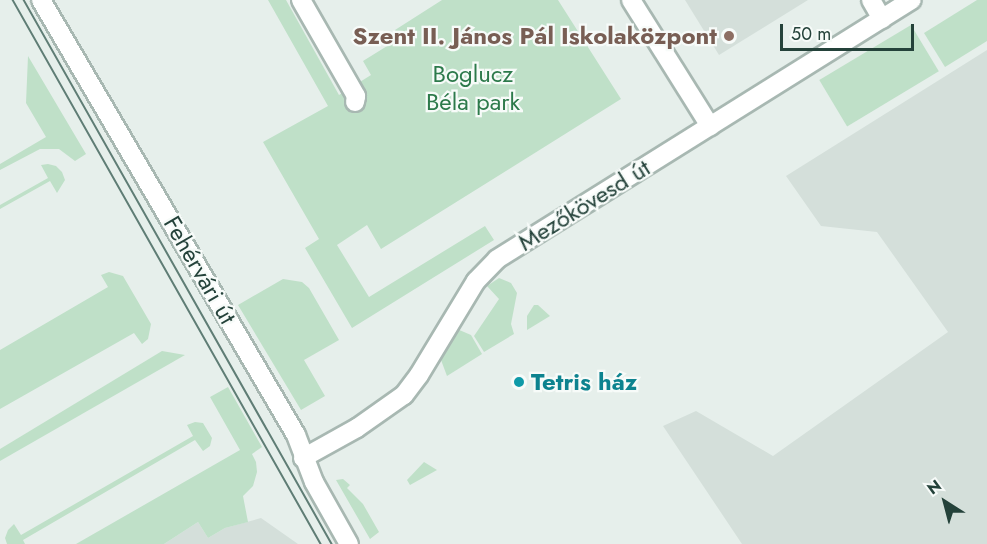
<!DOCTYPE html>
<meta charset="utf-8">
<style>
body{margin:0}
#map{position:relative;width:987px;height:544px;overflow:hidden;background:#e6efeb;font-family:Jost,sans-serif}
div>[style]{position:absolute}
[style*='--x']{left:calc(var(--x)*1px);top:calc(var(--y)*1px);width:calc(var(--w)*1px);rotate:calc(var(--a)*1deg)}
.built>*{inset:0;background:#d4dfda}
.green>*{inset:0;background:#bfe0c8;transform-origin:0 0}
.roads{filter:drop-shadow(2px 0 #a8b8b2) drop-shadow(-2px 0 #a8b8b2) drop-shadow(0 2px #a8b8b2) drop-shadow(0 -2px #a8b8b2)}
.minor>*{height:18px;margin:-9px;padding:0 9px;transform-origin:9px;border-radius:9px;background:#fff}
.tram>*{height:1.5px;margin:-0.75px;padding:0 0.75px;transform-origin:0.75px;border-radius:0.75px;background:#5f7d75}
.dots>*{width:16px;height:16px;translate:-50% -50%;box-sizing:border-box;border:3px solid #f7fbf9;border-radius:50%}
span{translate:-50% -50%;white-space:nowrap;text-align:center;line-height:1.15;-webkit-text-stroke:4.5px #f7fbf9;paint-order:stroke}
.education-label{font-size:24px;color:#785e54;font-weight:700}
.right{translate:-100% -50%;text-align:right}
.park-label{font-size:24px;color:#2d7a4b}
.street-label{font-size:24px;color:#24423a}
.culture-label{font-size:24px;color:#0d838f;font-weight:700}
.left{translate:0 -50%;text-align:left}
.north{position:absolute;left:915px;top:472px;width:60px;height:60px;-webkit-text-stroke:4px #f7fbf9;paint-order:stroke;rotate:324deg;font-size:16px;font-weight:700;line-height:24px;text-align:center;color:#24423a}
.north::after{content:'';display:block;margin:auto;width:21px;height:27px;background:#24423a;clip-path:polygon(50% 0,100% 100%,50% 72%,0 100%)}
.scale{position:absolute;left:780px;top:24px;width:134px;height:27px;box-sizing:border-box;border:3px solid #24423a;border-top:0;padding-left:8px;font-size:18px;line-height:21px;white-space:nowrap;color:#24423a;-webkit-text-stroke:4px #f7fbf9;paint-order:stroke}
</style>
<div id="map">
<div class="built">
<i style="clip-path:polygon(685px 0,808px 0,719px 55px)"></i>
<i style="clip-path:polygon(987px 50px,987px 544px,742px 544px,663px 426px,696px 411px,773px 456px,948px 332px,877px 232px,821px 226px,786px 176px)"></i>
<i style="clip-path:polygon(261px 518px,298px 544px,164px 544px,198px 522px,208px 538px,225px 528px)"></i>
</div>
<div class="green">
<i style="clip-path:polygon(268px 0,286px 0,339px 95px,371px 75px,363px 61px,400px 38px,395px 30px,442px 0,558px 0,621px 99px,381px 249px,367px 225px,337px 245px,369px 297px,485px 226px,494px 240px,352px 328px,305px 248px,319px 239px,263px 142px,328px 106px)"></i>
<i style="clip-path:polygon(977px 0,987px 0,987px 41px,945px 67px,924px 33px)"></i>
<i style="left:911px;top:25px;width:54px;height:107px;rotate:59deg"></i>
<i style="clip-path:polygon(28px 56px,86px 154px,75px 161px,59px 149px,40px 149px,0 170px,0 164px,46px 137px,26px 103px)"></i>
<i style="clip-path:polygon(48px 164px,56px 166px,62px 172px,65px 180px,57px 193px,50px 181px,0 209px,0 205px,48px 178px,41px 165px)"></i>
<i style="clip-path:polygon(109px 272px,123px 276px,151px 324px,148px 339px,142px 344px,134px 333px,0 409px,0 350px,108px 287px,101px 275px)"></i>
<i style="clip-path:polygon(499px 278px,511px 283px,517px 293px,511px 324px,514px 334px,484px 352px,474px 336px,499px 299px,487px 286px)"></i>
<i style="clip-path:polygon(283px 279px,302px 282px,309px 288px,339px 340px,304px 360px,325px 396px,301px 410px,238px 305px)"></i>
<i style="clip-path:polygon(534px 305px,538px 305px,550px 316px,527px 330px,527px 316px)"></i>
<i style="clip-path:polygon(457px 329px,471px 335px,482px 354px,447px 376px,441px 360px)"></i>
<i style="clip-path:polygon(162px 351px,185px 355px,0 461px,0 449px)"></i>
<i style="clip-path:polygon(228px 387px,262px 447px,252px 454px,256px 462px,257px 472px,253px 486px,243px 496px,248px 522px,225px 528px,208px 538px,198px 522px,164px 544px,76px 544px,240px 450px,210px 397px)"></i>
<i style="clip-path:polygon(195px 422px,203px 423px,212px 438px,210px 446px,203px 451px,195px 440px,23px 540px,25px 544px,7px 544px,5px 538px,8px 530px,14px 524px,21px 535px,193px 436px,187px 425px)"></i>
<i style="clip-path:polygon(424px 462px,437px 470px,410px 485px,407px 480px)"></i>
<i style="clip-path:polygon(343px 479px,350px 485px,347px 488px,363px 504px,379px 532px,370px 539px,336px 480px)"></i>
</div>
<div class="roads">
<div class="minor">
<i style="--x:41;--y:0;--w:504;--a:59.62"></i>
<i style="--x:296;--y:435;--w:50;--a:69"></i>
<i style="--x:314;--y:482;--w:71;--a:60.6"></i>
<i style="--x:301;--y:0;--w:111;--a:60.2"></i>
<i style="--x:356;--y:96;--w:6;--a:99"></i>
<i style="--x:631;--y:0;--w:149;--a:57.9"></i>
<i style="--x:871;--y:0;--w:22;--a:60"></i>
<i style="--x:303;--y:458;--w:62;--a:-29.1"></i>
<i style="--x:357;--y:428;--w:57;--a:-35.1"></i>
<i style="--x:404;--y:395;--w:25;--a:-53"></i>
<i style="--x:419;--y:375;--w:110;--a:-58.8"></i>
<i style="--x:476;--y:281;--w:30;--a:-46"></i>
<i style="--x:497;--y:259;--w:489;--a:-32"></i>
</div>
</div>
<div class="tram">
<i style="--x:13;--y:0;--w:625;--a:60.48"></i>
<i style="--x:24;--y:0;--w:625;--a:60.48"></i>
</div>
<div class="dots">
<i style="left:729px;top:36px;background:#8d6e63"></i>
<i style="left:519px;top:382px;background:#0f9aa8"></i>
</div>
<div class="education-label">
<span class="right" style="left:717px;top:36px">Szent II. János Pál Iskolaközpont</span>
</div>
<div class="park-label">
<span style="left:473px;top:88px">Boglucz<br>Béla park</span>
</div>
<div class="street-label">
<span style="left:584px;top:205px;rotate:-32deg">Mezőkövesd út</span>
<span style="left:200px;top:270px;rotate:60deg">Fehérvári út</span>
</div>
<div class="culture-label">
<span class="left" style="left:531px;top:382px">Tetris ház</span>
</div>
<div class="north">N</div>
<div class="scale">50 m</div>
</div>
